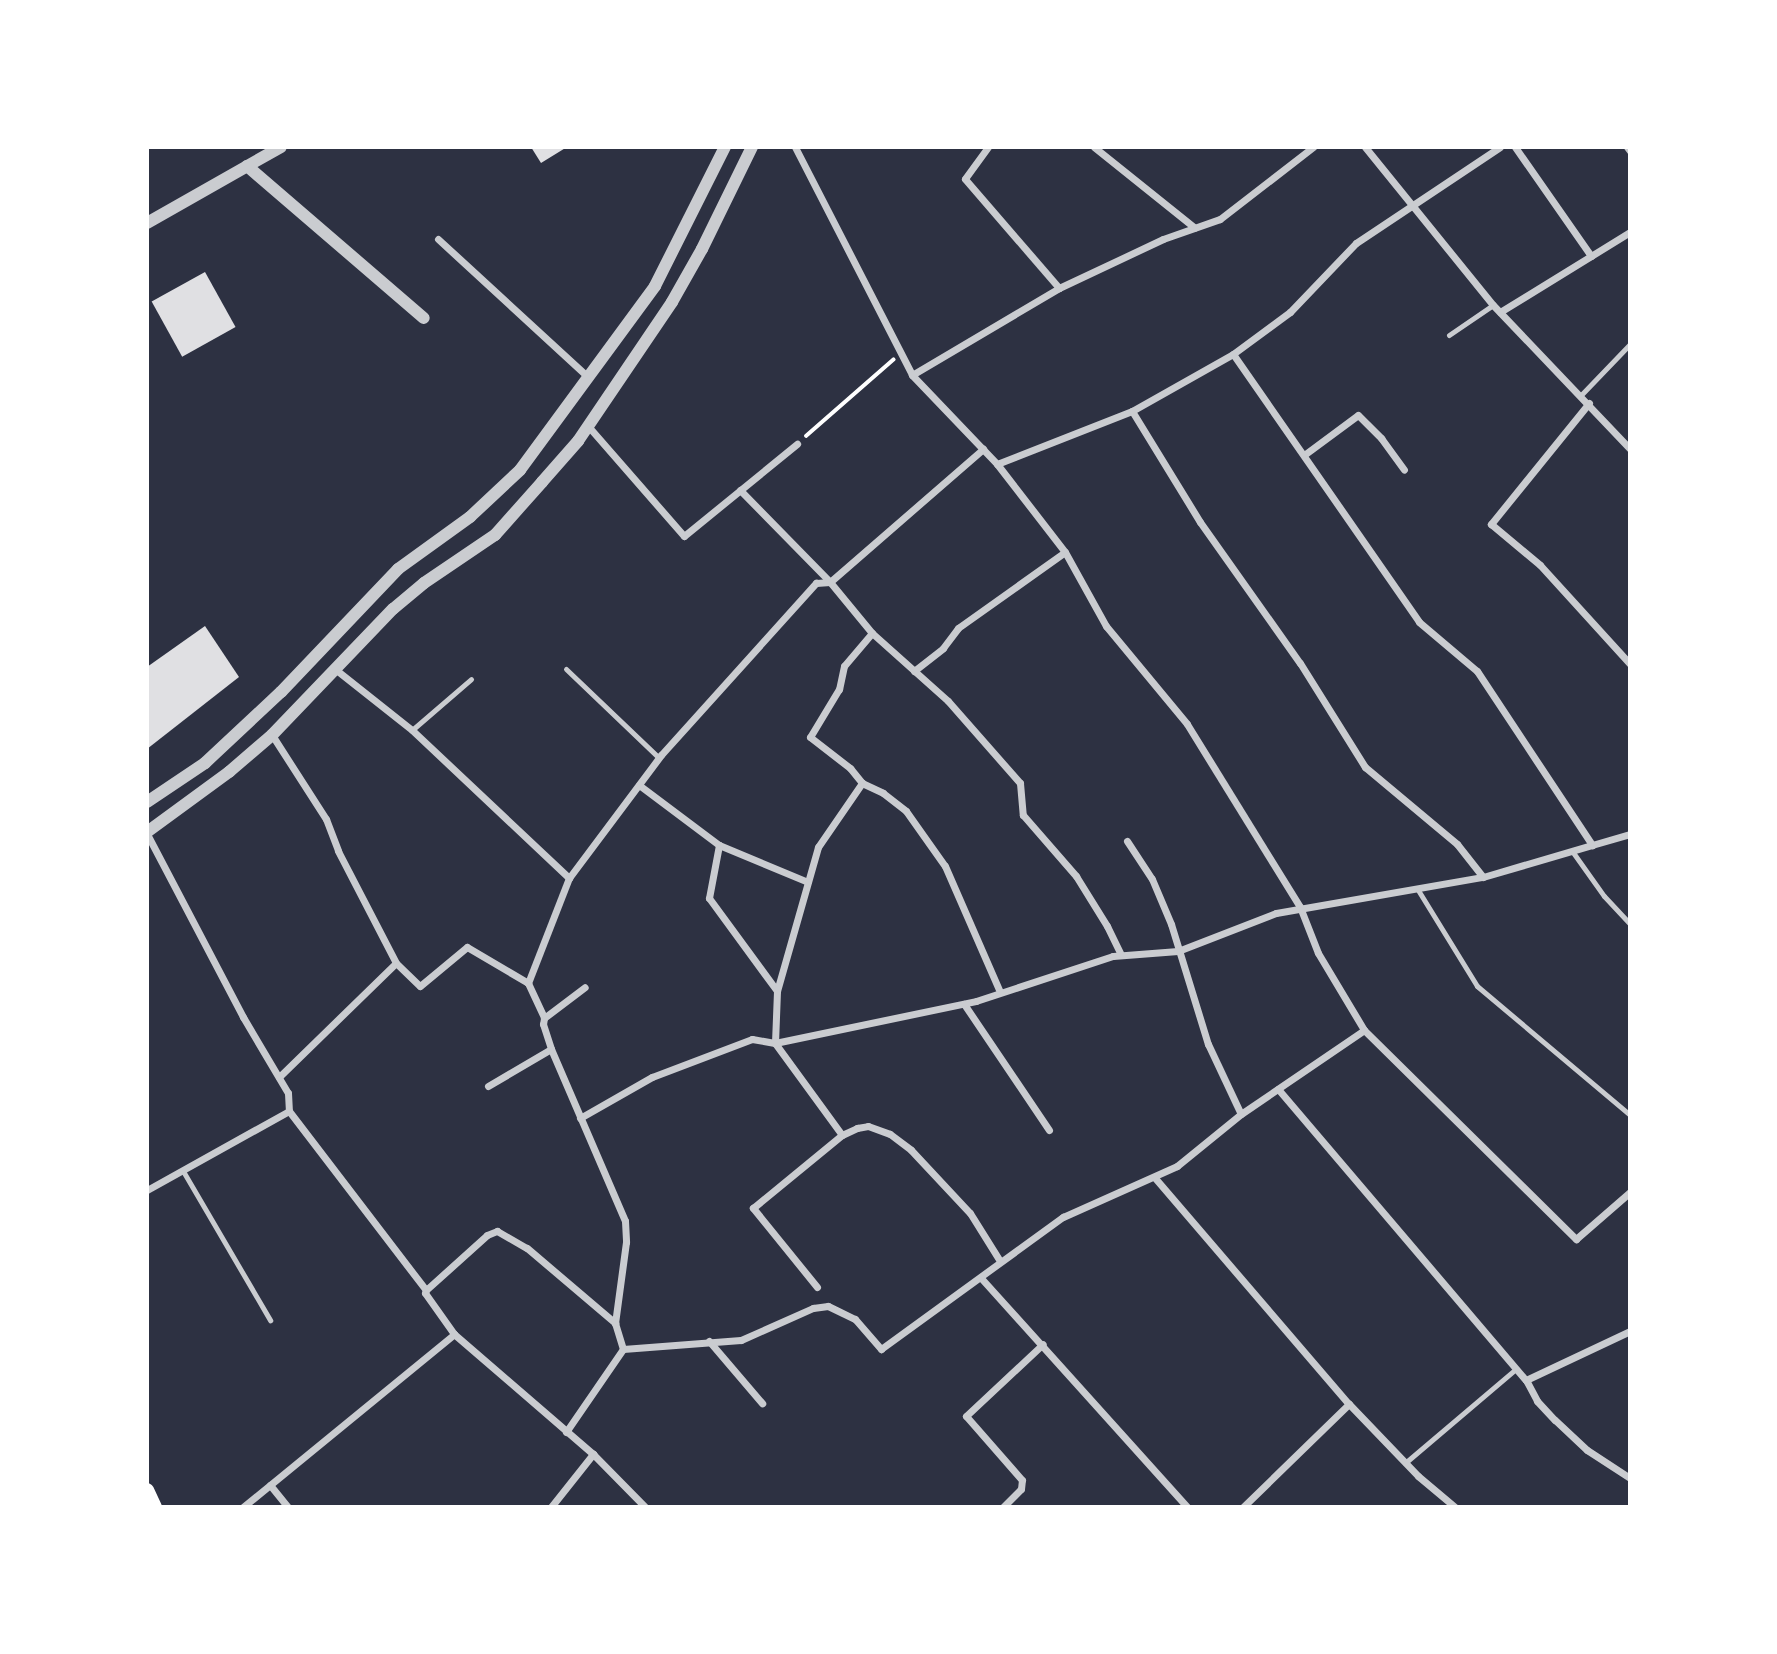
<!DOCTYPE html>
<style>
body{margin:0}
#map{position:relative;width:1777px;height:1654px;overflow:hidden;background:#2d3142;font-family:Figtree,sans-serif}
div>[style]{position:absolute}
[style*='--x']{left:calc(var(--x)*1px);top:calc(var(--y)*1px);width:calc(var(--w)*1px);rotate:calc(var(--a)*1deg)}
.building>*{inset:0;background:#e0e0e3;transform-origin:0 0}
.path>*{height:3.5px;margin:-1.75px;padding:0 1.75px;transform-origin:1.75px;border-radius:1.75px;background:#fff}
.service>*{height:5px;margin:-2.5px;padding:0 2.5px;transform-origin:2.5px;border-radius:2.5px;background:#caccd0}
.minor>*{height:7px;margin:-3.5px;padding:0 3.5px;transform-origin:3.5px;border-radius:3.5px;background:#caccd0}
.tertiary>*{height:12px;margin:-6px;padding:0 6px;transform-origin:6px;border-radius:6px;background:#caccd0}
.secondary>*{height:14px;margin:-7px;padding:0 7px;transform-origin:7px;border-radius:7px;background:#fff}
span{translate:-50% -50%;white-space:nowrap;text-align:center;line-height:1.15;-webkit-text-stroke:7px #fff;paint-order:stroke}
.frame{position:absolute;inset:0;border:149px solid #fff;pointer-events:none}
</style>
<div id="map">
<div class="building">
<i style="clip-path:polygon(531px 147px,567px 147px,541px 163px)"></i>
<i style="left:205px;top:272px;width:63px;height:61px;rotate:61deg"></i>
<i style="clip-path:polygon(205px 626px,239px 677px,147px 749px,147px 667px)"></i>
</div>
<div class="path">
<i style="--x:806;--y:436;--w:116;--a:-41.1"></i>
</div>
<div class="service">
<i style="--x:1449;--y:335;--w:53;--a:-34.3"></i>
<i style="--x:1581;--y:395;--w:71;--a:-46.1"></i>
<i style="--x:566;--y:669;--w:129;--a:43.7"></i>
<i style="--x:412;--y:730;--w:78;--a:-40.8"></i>
<i style="--x:1572;--y:851;--w:55;--a:54.6"></i>
<i style="--x:1604;--y:896;--w:38;--a:47"></i>
<i style="--x:1418;--y:890;--w:113;--a:58.4"></i>
<i style="--x:1477;--y:986;--w:200;--a:40.1"></i>
<i style="--x:183;--y:1171;--w:173;--a:59.7"></i>
<i style="--x:1405;--y:1463;--w:145;--a:-40.3"></i>
</div>
<div class="minor">
<i style="--x:795;--y:147;--w:256;--a:62.8"></i>
<i style="--x:912;--y:375;--w:123;--a:46.3"></i>
<i style="--x:997;--y:464;--w:111;--a:52.3"></i>
<i style="--x:1065;--y:552;--w:85;--a:61"></i>
<i style="--x:1106;--y:626;--w:127;--a:50.4"></i>
<i style="--x:1187;--y:724;--w:215;--a:58.3"></i>
<i style="--x:1300;--y:907;--w:49;--a:68.6"></i>
<i style="--x:1318;--y:953;--w:90;--a:59.1"></i>
<i style="--x:1364;--y:1030;--w:298;--a:44.6"></i>
<i style="--x:1576;--y:1239;--w:72;--a:-41"></i>
<i style="--x:988;--y:147;--w:39;--a:126"></i>
<i style="--x:965;--y:179;--w:144;--a:49.2"></i>
<i style="--x:1094;--y:147;--w:129;--a:38.7"></i>
<i style="--x:1365;--y:147;--w:203;--a:51"></i>
<i style="--x:1493;--y:305;--w:199;--a:46.4"></i>
<i style="--x:1515;--y:147;--w:133;--a:55.1"></i>
<i style="--x:1627;--y:147;--w:5;--a:53"></i>
<i style="--x:438;--y:239;--w:204;--a:42.6"></i>
<i style="--x:1500;--y:312;--w:153;--a:-31.6"></i>
<i style="--x:1233;--y:354;--w:326;--a:55.2"></i>
<i style="--x:1419;--y:622;--w:76;--a:40.2"></i>
<i style="--x:1477;--y:671;--w:209;--a:56.5"></i>
<i style="--x:1592;--y:845;--w:40;--a:-16"></i>
<i style="--x:912;--y:375;--w:171;--a:-30.6"></i>
<i style="--x:1059;--y:288;--w:115;--a:-25.2"></i>
<i style="--x:1163;--y:239;--w:60;--a:-19.3"></i>
<i style="--x:1220;--y:219;--w:118;--a:-37.7"></i>
<i style="--x:1589;--y:403;--w:156;--a:129"></i>
<i style="--x:1491;--y:524;--w:64;--a:39.9"></i>
<i style="--x:1540;--y:565;--w:134;--a:47.7"></i>
<i style="--x:1132;--y:411;--w:130;--a:58.5"></i>
<i style="--x:1200;--y:522;--w:173;--a:54.7"></i>
<i style="--x:1300;--y:663;--w:123;--a:58"></i>
<i style="--x:1365;--y:767;--w:120;--a:39.9"></i>
<i style="--x:1457;--y:844;--w:42;--a:51.8"></i>
<i style="--x:588;--y:426;--w:146;--a:48.9"></i>
<i style="--x:684;--y:536;--w:146;--a:-39.2"></i>
<i style="--x:1304;--y:455;--w:67;--a:-36.5"></i>
<i style="--x:1358;--y:415;--w:33;--a:45"></i>
<i style="--x:1381;--y:438;--w:39;--a:54"></i>
<i style="--x:997;--y:464;--w:145;--a:-21.4"></i>
<i style="--x:1132;--y:411;--w:116;--a:-29.4"></i>
<i style="--x:1233;--y:354;--w:71;--a:-36.4"></i>
<i style="--x:1290;--y:312;--w:95;--a:-46.3"></i>
<i style="--x:1356;--y:243;--w:173;--a:-33.7"></i>
<i style="--x:740;--y:490;--w:129;--a:45.6"></i>
<i style="--x:830;--y:582;--w:66;--a:50.5"></i>
<i style="--x:872;--y:633;--w:102;--a:41.8"></i>
<i style="--x:948;--y:701;--w:109;--a:48.7"></i>
<i style="--x:1020;--y:783;--w:32;--a:85"></i>
<i style="--x:1023;--y:815;--w:81;--a:49"></i>
<i style="--x:1076;--y:876;--w:59;--a:58.2"></i>
<i style="--x:1107;--y:926;--w:32;--a:64"></i>
<i style="--x:872;--y:633;--w:43;--a:130.3"></i>
<i style="--x:844;--y:666;--w:24;--a:102"></i>
<i style="--x:839;--y:689;--w:56;--a:121.1"></i>
<i style="--x:810;--y:737;--w:51;--a:37.8"></i>
<i style="--x:850;--y:768;--w:19;--a:51"></i>
<i style="--x:862;--y:783;--w:23;--a:25"></i>
<i style="--x:883;--y:793;--w:29;--a:38"></i>
<i style="--x:906;--y:811;--w:67;--a:54.7"></i>
<i style="--x:945;--y:866;--w:137;--a:66.4"></i>
<i style="--x:335;--y:669;--w:98;--a:38.4"></i>
<i style="--x:412;--y:730;--w:216;--a:43.3"></i>
<i style="--x:914;--y:671;--w:37;--a:-38"></i>
<i style="--x:943;--y:648;--w:25;--a:-53"></i>
<i style="--x:958;--y:628;--w:131;--a:-35.4"></i>
<i style="--x:272;--y:735;--w:100;--a:57.3"></i>
<i style="--x:326;--y:819;--w:34;--a:69"></i>
<i style="--x:338;--y:851;--w:126;--a:62.6"></i>
<i style="--x:639;--y:785;--w:100;--a:36.9"></i>
<i style="--x:719;--y:845;--w:96;--a:22.6"></i>
<i style="--x:147;--y:834;--w:207;--a:62.3"></i>
<i style="--x:243;--y:1017;--w:88;--a:59.4"></i>
<i style="--x:288;--y:1093;--w:18;--a:87"></i>
<i style="--x:289;--y:1111;--w:225;--a:52.6"></i>
<i style="--x:426;--y:1290;--w:3;--a:108"></i>
<i style="--x:425;--y:1293;--w:50;--a:54.7"></i>
<i style="--x:454;--y:1334;--w:184;--a:40.8"></i>
<i style="--x:593;--y:1454;--w:74;--a:45.5"></i>
<i style="--x:1127;--y:841;--w:45;--a:56.7"></i>
<i style="--x:1152;--y:879;--w:49;--a:67.1"></i>
<i style="--x:1171;--y:924;--w:126;--a:72.9"></i>
<i style="--x:1208;--y:1044;--w:77;--a:64.8"></i>
<i style="--x:719;--y:845;--w:54;--a:100.7"></i>
<i style="--x:709;--y:898;--w:115;--a:53.8"></i>
<i style="--x:528;--y:983;--w:38;--a:65"></i>
<i style="--x:544;--y:1018;--w:6;--a:99"></i>
<i style="--x:543;--y:1024;--w:26;--a:72"></i>
<i style="--x:551;--y:1049;--w:187;--a:66.7"></i>
<i style="--x:625;--y:1221;--w:21;--a:87"></i>
<i style="--x:626;--y:1242;--w:82;--a:97.7"></i>
<i style="--x:964;--y:1004;--w:152;--a:56"></i>
<i style="--x:544;--y:1018;--w:51;--a:-37.1"></i>
<i style="--x:279;--y:1077;--w:163;--a:-44.3"></i>
<i style="--x:396;--y:963;--w:33;--a:44"></i>
<i style="--x:420;--y:986;--w:61;--a:-39.7"></i>
<i style="--x:467;--y:947;--w:71;--a:30.5"></i>
<i style="--x:528;--y:983;--w:113;--a:-68.7"></i>
<i style="--x:569;--y:878;--w:154;--a:-53.2"></i>
<i style="--x:661;--y:755;--w:232;--a:-48"></i>
<i style="--x:816;--y:583;--w:14;--a:-4"></i>
<i style="--x:830;--y:582;--w:203;--a:-41"></i>
<i style="--x:488;--y:1086;--w:73;--a:-30.4"></i>
<i style="--x:1278;--y:1089;--w:382;--a:49.6"></i>
<i style="--x:1526;--y:1380;--w:115;--a:-25.2"></i>
<i style="--x:580;--y:1118;--w:83;--a:-29.7"></i>
<i style="--x:652;--y:1077;--w:107;--a:-20.8"></i>
<i style="--x:752;--y:1039;--w:23;--a:10"></i>
<i style="--x:775;--y:1043;--w:52;--a:-87.8"></i>
<i style="--x:777;--y:991;--w:150;--a:-74.1"></i>
<i style="--x:818;--y:847;--w:78;--a:-55.5"></i>
<i style="--x:842;--y:1135;--w:114;--a:-126.1"></i>
<i style="--x:775;--y:1043;--w:205;--a:-11.8"></i>
<i style="--x:976;--y:1001;--w:144;--a:-18.2"></i>
<i style="--x:1113;--y:956;--w:65;--a:-4.4"></i>
<i style="--x:1178;--y:951;--w:105;--a:-21.2"></i>
<i style="--x:1276;--y:913;--w:210;--a:-9.9"></i>
<i style="--x:1483;--y:877;--w:114;--a:-16.4"></i>
<i style="--x:1155;--y:1178;--w:298;--a:49.4"></i>
<i style="--x:1349;--y:1404;--w:100;--a:46.2"></i>
<i style="--x:1418;--y:1476;--w:48;--a:40"></i>
<i style="--x:147;--y:1190;--w:162;--a:-29.1"></i>
<i style="--x:981;--y:1278;--w:308;--a:48"></i>
<i style="--x:817;--y:1287;--w:102;--a:-129"></i>
<i style="--x:753;--y:1208;--w:115;--a:-39.4"></i>
<i style="--x:842;--y:1135;--w:17;--a:-25"></i>
<i style="--x:857;--y:1128;--w:11;--a:-10"></i>
<i style="--x:868;--y:1126;--w:23;--a:20"></i>
<i style="--x:890;--y:1134;--w:26;--a:37"></i>
<i style="--x:911;--y:1150;--w:86;--a:46.9"></i>
<i style="--x:970;--y:1213;--w:57;--a:58"></i>
<i style="--x:426;--y:1290;--w:82;--a:-42"></i>
<i style="--x:487;--y:1235;--w:11;--a:-22"></i>
<i style="--x:497;--y:1231;--w:34;--a:30"></i>
<i style="--x:527;--y:1248;--w:116;--a:40.4"></i>
<i style="--x:615;--y:1323;--w:27;--a:73"></i>
<i style="--x:709;--y:1341;--w:82;--a:49.5"></i>
<i style="--x:623;--y:1349;--w:118;--a:-4.4"></i>
<i style="--x:741;--y:1340;--w:79;--a:-24"></i>
<i style="--x:813;--y:1308;--w:15;--a:-8"></i>
<i style="--x:828;--y:1306;--w:30;--a:26"></i>
<i style="--x:855;--y:1319;--w:40;--a:49"></i>
<i style="--x:881;--y:1349;--w:225;--a:-36"></i>
<i style="--x:1063;--y:1217;--w:125;--a:-24.1"></i>
<i style="--x:1177;--y:1166;--w:82;--a:-39.1"></i>
<i style="--x:1241;--y:1114;--w:149;--a:-34.3"></i>
<i style="--x:1526;--y:1380;--w:24;--a:62"></i>
<i style="--x:1537;--y:1401;--w:26;--a:47"></i>
<i style="--x:1555;--y:1420;--w:44;--a:43.2"></i>
<i style="--x:1587;--y:1450;--w:51;--a:33.1"></i>
<i style="--x:566;--y:1432;--w:101;--a:-55.5"></i>
<i style="--x:270;--y:1485;--w:28;--a:51"></i>
<i style="--x:243;--y:1507;--w:273;--a:-39.3"></i>
<i style="--x:551;--y:1507;--w:68;--a:-51.6"></i>
<i style="--x:1003;--y:1507;--w:25;--a:-45"></i>
<i style="--x:1021;--y:1489;--w:9;--a:-84"></i>
<i style="--x:1022;--y:1480;--w:85;--a:-131.2"></i>
<i style="--x:966;--y:1416;--w:105;--a:-43.1"></i>
<i style="--x:1243;--y:1507;--w:148;--a:-44.2"></i>
</div>
<div class="tertiary">
<i style="--x:247;--y:166;--w:233;--a:40.7"></i>
<i style="--x:147;--y:223;--w:154;--a:-29.6"></i>
<i style="--x:147;--y:802;--w:70;--a:-33.9"></i>
<i style="--x:205;--y:763;--w:104;--a:-43.1"></i>
<i style="--x:281;--y:692;--w:170;--a:-46.4"></i>
<i style="--x:398;--y:569;--w:89;--a:-35.8"></i>
<i style="--x:470;--y:517;--w:69;--a:-43.2"></i>
<i style="--x:520;--y:470;--w:228;--a:-53.7"></i>
<i style="--x:655;--y:286;--w:156;--a:-63.3"></i>
<i style="--x:147;--y:832;--w:102;--a:-36.2"></i>
<i style="--x:229;--y:772;--w:57;--a:-40.7"></i>
<i style="--x:272;--y:735;--w:175;--a:-46.2"></i>
<i style="--x:393;--y:609;--w:40;--a:-40"></i>
<i style="--x:424;--y:583;--w:86;--a:-34.1"></i>
<i style="--x:495;--y:535;--w:71;--a:-48.4"></i>
<i style="--x:542;--y:482;--w:55;--a:-48.7"></i>
<i style="--x:578;--y:441;--w:168;--a:-55.9"></i>
<i style="--x:672;--y:302;--w:61;--a:-60.5"></i>
<i style="--x:702;--y:249;--w:114;--a:-63.9"></i>
</div>
<div class="secondary">
<i style="--x:147;--y:1490;--w:19;--a:65"></i>
</div>
<div class="frame"></div>
</div>
